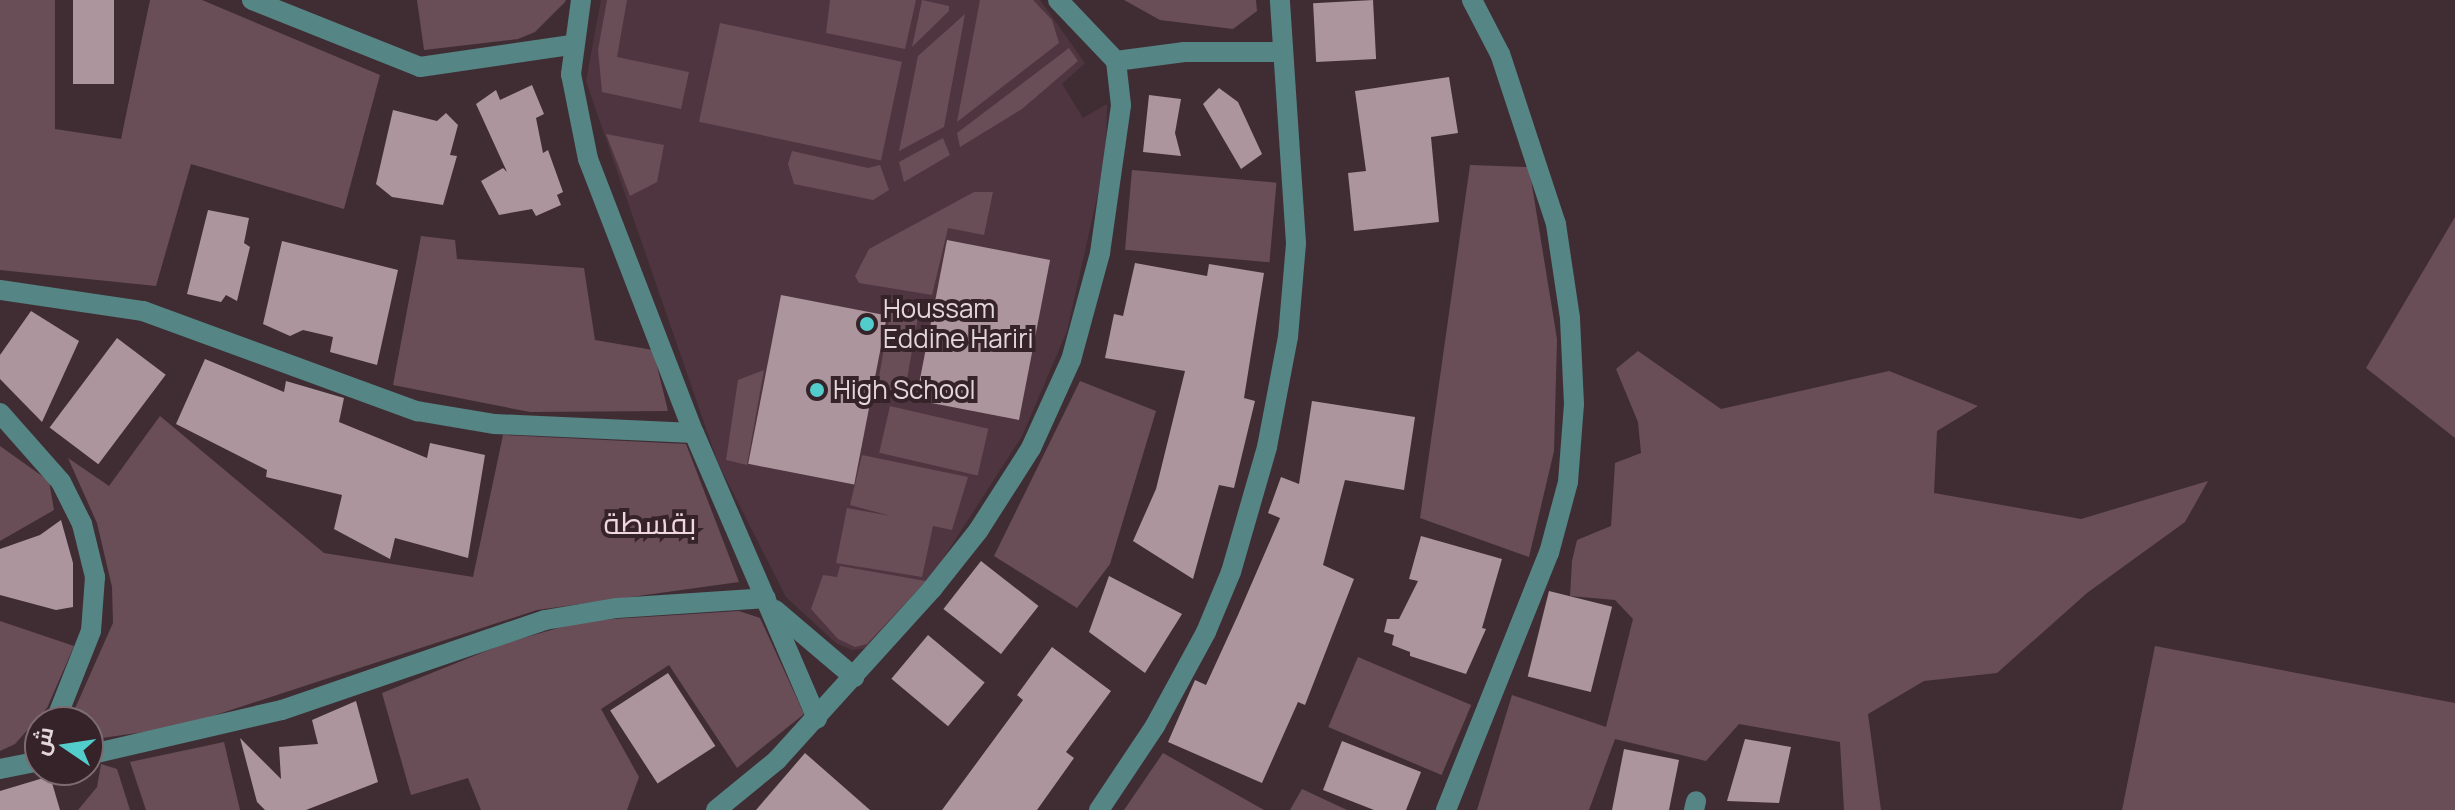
<!DOCTYPE html>
<meta charset="utf-8">
<style>
body{margin:0}
#map{position:relative;width:2455px;height:810px;overflow:hidden;background:#402d34;font-family:Manrope,Cairo,sans-serif}
div>[style]{position:absolute}
[style*='--x']{left:calc(var(--x)*1px);top:calc(var(--y)*1px);width:calc(var(--w)*1px);rotate:calc(var(--a)*1deg)}
.built>*{inset:0;background:#4f353f}
.green>*{inset:0;background:#694e58;transform-origin:0 0}
.building>*{inset:0;background:#ac959d;transform-origin:0 0}
.minor>*{height:20px;margin:-10px;padding:0 10px;transform-origin:10px;border-radius:10px;background:#558584}
.dots>*{width:22px;height:22px;translate:-50% -50%;box-sizing:border-box;border:4px solid #36232a;border-radius:50%}
span{translate:-50% -50%;white-space:nowrap;text-align:center;line-height:1.15;-webkit-text-stroke:8px #36232a;paint-order:stroke}
.poi-label{font-size:26px;color:#e4d7db}
.left{translate:0 -50%;text-align:left}
.quarter-label{font-size:30px;color:#f0d6df}
.north{position:absolute;left:24px;top:706px;width:80px;height:80px;box-sizing:border-box;background:#36232a;border:2px solid #7c6b71;border-radius:50%;rotate:283deg;font-size:22px;font-weight:700;line-height:32px;text-align:center;color:#e4d7db}
.north::after{content:'';display:block;margin:auto;width:28px;height:36px;background:#53cdcb;clip-path:polygon(50% 0,100% 100%,50% 72%,0 100%)}
</style>
<div id="map">
<div class="built">
<i style="clip-path:polygon(601px 0,1040px 0,1085px 63px,1062px 84px,1083px 118px,1107px 104px,1106px 157px,1067px 331px,1022px 436px,928px 582px,868px 648px,852px 650px,836px 643px,786px 597px,718px 463px,586px 81px)"></i>
</div>
<div class="green">
<i style="clip-path:polygon(0 0,55px 0,55px 129px,121px 139px,150px 0,202px 0,380px 75px,344px 209px,191px 164px,156px 286px,0 270px)"></i>
<i style="clip-path:polygon(417px 0,565px 0,566px 1px,535px 32px,518px 39px,424px 50px)"></i>
<i style="clip-path:polygon(607px 0,627px 0,617px 57px,689px 72px,681px 109px,602px 92px,598px 50px)"></i>
<i style="clip-path:polygon(830px 0,916px 0,905px 49px,826px 33px)"></i>
<i style="clip-path:polygon(922px 0,949px 6px,949px 11px,912px 47px)"></i>
<i style="clip-path:polygon(980px 0,1033px 0,1052px 20px,1059px 43px,957px 122px)"></i>
<i style="clip-path:polygon(1124px 0,1256px 0,1257px 11px,1233px 29px,1160px 20px)"></i>
<i style="clip-path:polygon(965px 14px,944px 127px,899px 151px,918px 56px)"></i>
<i style="left:720px;top:23px;width:186px;height:101px;rotate:12deg"></i>
<i style="clip-path:polygon(1069px 48px,1078px 61px,1022px 109px,960px 147px,957px 133px)"></i>
<i style="clip-path:polygon(606px 134px,664px 145px,657px 182px,630px 196px)"></i>
<i style="clip-path:polygon(943px 138px,950px 155px,904px 182px,899px 162px)"></i>
<i style="clip-path:polygon(792px 151px,868px 168px,880px 165px,889px 190px,873px 200px,794px 184px,788px 164px)"></i>
<i style="clip-path:polygon(1470px 165px,1529px 167px,1557px 339px,1554px 451px,1529px 557px,1420px 518px)"></i>
<i style="left:1132px;top:170px;width:145px;height:80px;rotate:5deg"></i>
<i style="clip-path:polygon(974px 192px,993px 192px,984px 235px,948px 228px,932px 295px,859px 283px,855px 276px,869px 249px)"></i>
<i style="clip-path:polygon(2455px 217px,2455px 438px,2366px 368px)"></i>
<i style="clip-path:polygon(421px 236px,455px 240px,457px 259px,584px 268px,595px 340px,653px 350px,668px 411px,530px 412px,393px 385px)"></i>
<i style="left:892px;top:303px;width:28px;height:86px;rotate:10deg"></i>
<i style="clip-path:polygon(1638px 351px,1721px 409px,1889px 371px,1978px 406px,1937px 431px,1934px 493px,2081px 519px,2208px 481px,2185px 522px,2087px 593px,1997px 673px,1924px 681px,1868px 714px,1881px 810px,1844px 810px,1840px 742px,1739px 724px,1706px 761px,1615px 739px,1589px 810px,1477px 810px,1512px 695px,1606px 727px,1633px 619px,1615px 600px,1570px 596px,1572px 561px,1577px 540px,1611px 526px,1615px 463px,1641px 453px,1638px 422px,1616px 369px)"></i>
<i style="clip-path:polygon(764px 370px,747px 465px,726px 460px,738px 380px)"></i>
<i style="clip-path:polygon(1080px 381px,1156px 411px,1110px 564px,1077px 608px,994px 556px)"></i>
<i style="left:890px;top:406px;width:101px;height:48px;rotate:13deg"></i>
<i style="clip-path:polygon(160px 416px,324px 553px,473px 577px,503px 435px,686px 444px,739px 582px,537px 610px,179px 727px,88px 740px,88px 722px,69px 722px,113px 623px,112px 587px,97px 523px,68px 458px,109px 486px)"></i>
<i style="clip-path:polygon(0 446px,49px 481px,54px 510px,0 541px)"></i>
<i style="clip-path:polygon(862px 455px,968px 477px,952px 530px,933px 526px,922px 577px,836px 563px,847px 508px,891px 516px,850px 505px)"></i>
<i style="clip-path:polygon(840px 566px,926px 581px,867px 644px,855px 647px,838px 639px,811px 609px,823px 575px,837px 577px)"></i>
<i style="clip-path:polygon(739px 611px,760px 618px,804px 714px,737px 768px,669px 665px,601px 709px,639px 777px,627px 810px,481px 810px,468px 778px,411px 795px,382px 693px,506px 643px,582px 621px)"></i>
<i style="clip-path:polygon(0 621px,74px 646px,47px 708px,15px 744px,0 751px)"></i>
<i style="clip-path:polygon(2155px 646px,2455px 703px,2455px 810px,2122px 810px)"></i>
<i style="left:1358px;top:657px;width:123px;height:76px;rotate:23deg"></i>
<i style="clip-path:polygon(224px 742px,240px 810px,146px 810px,130px 762px)"></i>
<i style="clip-path:polygon(1163px 753px,1264px 810px,1124px 810px)"></i>
<i style="clip-path:polygon(101px 764px,117px 769px,130px 810px,78px 810px,97px 787px)"></i>
<i style="clip-path:polygon(1302px 789px,1347px 810px,1290px 810px)"></i>
</div>
<div class="building">
<i style="left:73px;top:0;width:41px;height:84px"></i>
<i style="left:1373px;top:0;width:59px;height:60px;rotate:87deg"></i>
<i style="clip-path:polygon(1449px 77px,1458px 133px,1431px 137px,1439px 222px,1354px 231px,1348px 173px,1366px 171px,1355px 91px)"></i>
<i style="clip-path:polygon(532px 85px,544px 114px,536px 118px,543px 153px,548px 150px,563px 192px,557px 195px,561px 205px,536px 216px,532px 209px,499px 215px,481px 181px,503px 168px,507px 172px,476px 104px,496px 90px,500px 100px)"></i>
<i style="clip-path:polygon(1219px 88px,1238px 102px,1262px 154px,1241px 169px,1203px 104px)"></i>
<i style="clip-path:polygon(1149px 95px,1181px 99px,1175px 133px,1181px 156px,1143px 152px)"></i>
<i style="clip-path:polygon(393px 110px,437px 121px,446px 113px,458px 125px,450px 155px,457px 156px,443px 205px,392px 197px,376px 184px)"></i>
<i style="clip-path:polygon(208px 210px,249px 218px,244px 243px,250px 247px,237px 301px,226px 295px,221px 302px,187px 294px)"></i>
<i style="left:947px;top:240px;width:105px;height:163px;rotate:11deg"></i>
<i style="clip-path:polygon(282px 241px,398px 270px,377px 365px,330px 352px,333px 337px,303px 330px,290px 336px,263px 324px)"></i>
<i style="clip-path:polygon(1135px 263px,1207px 276px,1209px 264px,1264px 273px,1244px 398px,1255px 401px,1234px 488px,1219px 485px,1193px 579px,1133px 541px,1156px 489px,1185px 371px,1105px 358px,1114px 314px,1123px 316px)"></i>
<i style="left:781px;top:295px;width:108px;height:172px;rotate:11deg"></i>
<i style="clip-path:polygon(31px 311px,79px 341px,42px 422px,0 379px,0 355px)"></i>
<i style="left:117px;top:338px;width:61px;height:112px;rotate:37deg"></i>
<i style="clip-path:polygon(205px 359px,284px 392px,286px 381px,344px 398px,339px 422px,427px 458px,430px 443px,485px 455px,468px 558px,395px 538px,390px 559px,334px 529px,342px 495px,266px 477px,267px 470px,176px 424px)"></i>
<i style="clip-path:polygon(1312px 401px,1415px 417px,1404px 490px,1345px 480px,1323px 565px,1354px 579px,1305px 705px,1298px 702px,1262px 783px,1168px 742px,1195px 680px,1206px 685px,1238px 615px,1280px 518px,1268px 513px,1281px 477px,1299px 484px)"></i>
<i style="clip-path:polygon(61px 520px,73px 563px,73px 607px,56px 610px,0 595px,0 549px,40px 535px)"></i>
<i style="clip-path:polygon(1421px 536px,1502px 559px,1482px 628px,1486px 629px,1466px 674px,1410px 656px,1410px 652px,1392px 645px,1394px 635px,1384px 632px,1387px 619px,1399px 619px,1418px 581px,1409px 579px)"></i>
<i style="left:981px;top:561px;width:73px;height:61px;rotate:38deg"></i>
<i style="clip-path:polygon(1109px 576px,1182px 614px,1145px 673px,1089px 632px)"></i>
<i style="left:1549px;top:591px;width:65px;height:88px;rotate:14deg"></i>
<i style="left:928px;top:635px;width:74px;height:57px;rotate:40deg"></i>
<i style="clip-path:polygon(1052px 647px,1111px 691px,1066px 752px,1074px 758px,1037px 810px,942px 810px,1023px 700px,1017px 695px)"></i>
<i style="left:668px;top:673px;width:87px;height:69px;rotate:57deg"></i>
<i style="clip-path:polygon(356px 701px,378px 782px,306px 810px,265px 810px,257px 802px,240px 738px,281px 779px,279px 747px,318px 744px,312px 720px)"></i>
<i style="clip-path:polygon(1745px 739px,1791px 747px,1779px 803px,1727px 801px)"></i>
<i style="clip-path:polygon(1342px 741px,1421px 772px,1406px 810px,1374px 810px,1323px 790px)"></i>
<i style="clip-path:polygon(1624px 749px,1679px 760px,1669px 810px,1612px 810px)"></i>
<i style="clip-path:polygon(805px 753px,870px 810px,756px 810px)"></i>
<i style="clip-path:polygon(50px 776px,60px 810px,0 810px,0 791px)"></i>
</div>
<div class="minor">
<i style="--x:252;--y:0;--w:181;--a:21.7"></i>
<i style="--x:420;--y:67;--w:153;--a:-8.3"></i>
<i style="--x:581;--y:0;--w:75;--a:97.7"></i>
<i style="--x:571;--y:74;--w:87;--a:78.7"></i>
<i style="--x:588;--y:159;--w:294;--a:68.9"></i>
<i style="--x:694;--y:433;--w:311;--a:66.7"></i>
<i style="--x:1058;--y:0;--w:84;--a:46.4"></i>
<i style="--x:0;--y:290;--w:145;--a:8.4"></i>
<i style="--x:143;--y:311;--w:292;--a:20.1"></i>
<i style="--x:417;--y:411;--w:79;--a:9.5"></i>
<i style="--x:495;--y:424;--w:199;--a:2.6"></i>
<i style="--x:0;--y:413;--w:92;--a:48.5"></i>
<i style="--x:61;--y:482;--w:47;--a:63.4"></i>
<i style="--x:82;--y:524;--w:55;--a:76.2"></i>
<i style="--x:95;--y:577;--w:54;--a:94.2"></i>
<i style="--x:91;--y:631;--w:98;--a:111.6"></i>
<i style="--x:775;--y:610;--w:104;--a:40.3"></i>
<i style="--x:88;--y:755;--w:199;--a:-13.1"></i>
<i style="--x:282;--y:710;--w:278;--a:-18.9"></i>
<i style="--x:545;--y:620;--w:73;--a:-9.5"></i>
<i style="--x:617;--y:608;--w:149;--a:-3.8"></i>
<i style="--x:0;--y:769;--w:41;--a:-11.3"></i>
<i style="--x:716;--y:810;--w:79;--a:-39.3"></i>
<i style="--x:777;--y:760;--w:231;--a:-47.8"></i>
<i style="--x:932;--y:589;--w:74;--a:-51.6"></i>
<i style="--x:978;--y:531;--w:98;--a:-57.4"></i>
<i style="--x:1031;--y:448;--w:97;--a:-65.6"></i>
<i style="--x:1071;--y:360;--w:111;--a:-74.8"></i>
<i style="--x:1100;--y:253;--w:149;--a:-81.9"></i>
<i style="--x:1121;--y:105;--w:44;--a:-96.5"></i>
<i style="--x:1116;--y:61;--w:69;--a:-7.5"></i>
<i style="--x:1184;--y:52;--w:96;--a:0"></i>
<i style="--x:1099;--y:810;--w:101;--a:-56.3"></i>
<i style="--x:1155;--y:726;--w:107;--a:-61.5"></i>
<i style="--x:1206;--y:632;--w:65;--a:-67.4"></i>
<i style="--x:1231;--y:572;--w:130;--a:-73.9"></i>
<i style="--x:1267;--y:447;--w:112;--a:-79.2"></i>
<i style="--x:1288;--y:337;--w:94;--a:-85.1"></i>
<i style="--x:1296;--y:243;--w:244;--a:-93.8"></i>
<i style="--x:1446;--y:810;--w:277;--a:-68.2"></i>
<i style="--x:1549;--y:553;--w:73;--a:-75"></i>
<i style="--x:1568;--y:482;--w:78;--a:-85.6"></i>
<i style="--x:1574;--y:404;--w:86;--a:-92.7"></i>
<i style="--x:1570;--y:318;--w:95;--a:-98.5"></i>
<i style="--x:1556;--y:224;--w:179;--a:-108.2"></i>
<i style="--x:1500;--y:54;--w:61;--a:-117.4"></i>
<i style="--x:1694;--y:810;--w:9;--a:-77"></i>
</div>
<div class="dots">
<i style="left:867px;top:324px;background:#53cdcb"></i>
<i style="left:817px;top:390px;background:#53cdcb"></i>
</div>
<div class="poi-label">
<span class="left" style="left:883px;top:324px">Houssam<br>Eddine Hariri</span>
<span class="left" style="left:833px;top:390px">High School</span>
</div>
<div class="quarter-label">
<span style="left:650px;top:523px">بقسطة</span>
</div>
<div class="north">ش</div>
</div>
